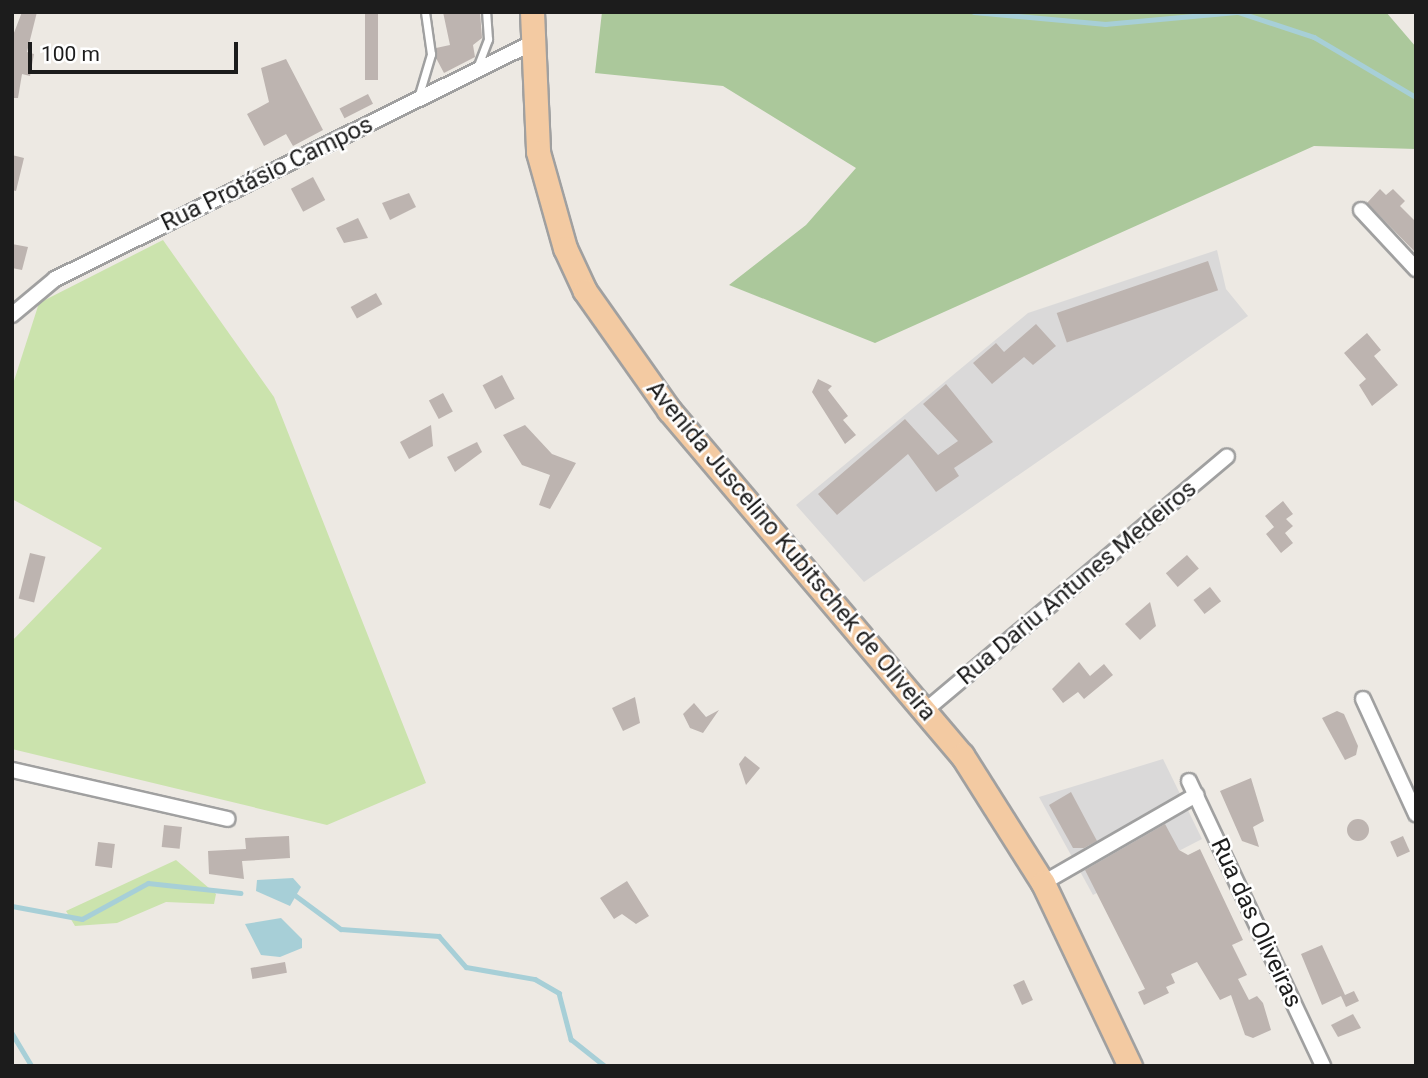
<!DOCTYPE html>
<meta charset="utf-8">
<style>
body{margin:0}
#map{position:relative;width:1428px;height:1078px;overflow:hidden;background:#ede9e3;font-family:Roboto,sans-serif}
div>[style]{position:absolute}
[style*='--x']{left:calc(var(--x)*1px);top:calc(var(--y)*1px);width:calc(var(--w)*1px);rotate:calc(var(--a)*1deg)}
.residential>*{inset:0;background:#dad9d9}
.grass>*{inset:0;background:#cbe3ad}
.forest>*{inset:0;background:#abc89b}
.water>*{inset:0;background:#a7cfd7}
.stream>*{height:4.5px;margin:-2.25px;padding:0 2.25px;transform-origin:2.25px;border-radius:2.25px;background:#a7cfd7}
.building>*{inset:0;background:#bdb4b0;transform-origin:0 0}
.round{border-radius:50%}
.roads{filter:drop-shadow(2px 0 #a0a0a0) drop-shadow(-2px 0 #a0a0a0) drop-shadow(0 2px #a0a0a0) drop-shadow(0 -2px #a0a0a0)}
.lane>*{height:7px;margin:-3.5px;padding:0 3.5px;transform-origin:3.5px;border-radius:3.5px;background:#fff}
.street>*{height:14px;margin:-7px;padding:0 7px;transform-origin:7px;border-radius:7px;background:#fff}
.primary>*{height:23px;margin:-11.5px;padding:0 11.5px;transform-origin:11.5px;border-radius:11.5px;background:#f3caa2}
span{translate:-50% -50%;white-space:nowrap;text-align:center;line-height:1.15;-webkit-text-stroke:5px #fff;paint-order:stroke}
.street-label{font-size:24px;color:#1c1c1c}
.frame{position:absolute;inset:0;border:14px solid #1c1c1c;pointer-events:none}
.scale{position:absolute;left:28px;top:42px;width:210px;height:32px;box-sizing:border-box;border:4px solid #1c1c1c;border-top:0;padding-left:9px;font-size:21px;line-height:24px;white-space:nowrap;color:#1c1c1c;-webkit-text-stroke:5px #fff;paint-order:stroke}
</style>
<div id="map">
<div class="residential">
<i style="clip-path:polygon(1217px 250px,1226px 289px,1248px 316px,864px 582px,796px 505px,1028px 313px)"></i>
<i style="clip-path:polygon(1163px 759px,1202px 839px,1093px 895px,1039px 797px)"></i>
</div>
<div class="grass">
<i style="clip-path:polygon(163px 240px,274px 397px,426px 783px,327px 825px,12px 749px,12px 641px,102px 548px,12px 499px,12px 387px,39px 303px)"></i>
<i style="clip-path:polygon(176px 860px,216px 894px,214px 904px,166px 902px,117px 923px,75px 926px,66px 911px)"></i>
</div>
<div class="forest">
<i style="clip-path:polygon(602px 12px,1386px 12px,1416px 47px,1416px 149px,1314px 146px,875px 343px,729px 285px,806px 225px,856px 168px,723px 86px,595px 73px)"></i>
</div>
<div class="water">
<i style="clip-path:polygon(293px 878px,301px 887px,290px 906px,256px 891px,257px 880px)"></i>
<i style="clip-path:polygon(281px 918px,302px 939px,302px 948px,280px 957px,261px 955px,245px 924px)"></i>
</div>
<div class="stream">
<i style="--x:974;--y:12;--w:132;--a:5.2"></i>
<i style="--x:1105;--y:24;--w:134;--a:-5.2"></i>
<i style="--x:1238;--y:12;--w:80;--a:18.2"></i>
<i style="--x:1314;--y:37;--w:118;--a:30.5"></i>
<i style="--x:295;--y:895;--w:57;--a:36.5"></i>
<i style="--x:341;--y:929;--w:98;--a:4.1"></i>
<i style="--x:439;--y:936;--w:41;--a:48.9"></i>
<i style="--x:466;--y:967;--w:70;--a:9.9"></i>
<i style="--x:535;--y:979;--w:28;--a:30"></i>
<i style="--x:559;--y:993;--w:48;--a:75.4"></i>
<i style="--x:571;--y:1039;--w:43;--a:38.5"></i>
<i style="--x:12;--y:906;--w:71;--a:10.5"></i>
<i style="--x:82;--y:919;--w:75;--a:-28.6"></i>
<i style="--x:148;--y:883;--w:93;--a:6.2"></i>
<i style="--x:12;--y:1033;--w:39;--a:59"></i>
</div>
<div class="building">
<i style="clip-path:polygon(22px 12px,37px 12px,27px 52px,34px 54px,30px 76px,22px 74px,18px 98px,12px 98px,12px 38px)"></i>
<i style="left:365px;top:12px;width:13px;height:68px"></i>
<i style="clip-path:polygon(443px 12px,480px 12px,482px 38px,473px 45px,475px 57px,444px 73px,436px 58px,436px 48px,450px 45px)"></i>
<i style="clip-path:polygon(286px 59px,323px 130px,293px 146px,286px 134px,264px 146px,247px 114px,269px 102px,261px 68px)"></i>
<i style="left:368px;top:94px;width:11px;height:32px;rotate:63deg"></i>
<i style="clip-path:polygon(12px 155px,24px 158px,16px 191px,12px 190px)"></i>
<i style="left:313px;top:177px;width:26px;height:25px;rotate:62deg"></i>
<i style="clip-path:polygon(1380px 189px,1386px 195px,1393px 189px,1405px 201px,1400px 206px,1416px 222px,1416px 253px,1367px 203px)"></i>
<i style="clip-path:polygon(409px 193px,416px 207px,390px 220px,382px 203px)"></i>
<i style="clip-path:polygon(358px 218px,368px 238px,344px 243px,336px 228px)"></i>
<i style="clip-path:polygon(12px 244px,28px 247px,22px 270px,12px 268px)"></i>
<i style="left:1208px;top:261px;width:31px;height:160px;rotate:71deg"></i>
<i style="left:376px;top:293px;width:13px;height:29px;rotate:61deg"></i>
<i style="clip-path:polygon(1036px 324px,1056px 346px,1033px 365px,1024px 357px,992px 384px,973px 363px,996px 343px,1004px 352px)"></i>
<i style="clip-path:polygon(1367px 333px,1381px 350px,1374px 356px,1398px 385px,1372px 406px,1359px 385px,1366px 379px,1344px 353px)"></i>
<i style="left:502px;top:375px;width:27px;height:22px;rotate:62deg"></i>
<i style="clip-path:polygon(818px 379px,832px 386px,828px 390px,848px 416px,843px 420px,856px 435px,845px 444px,812px 392px)"></i>
<i style="clip-path:polygon(946px 384px,993px 442px,954px 468px,959px 476px,936px 492px,908px 454px,837px 515px,818px 494px,905px 419px,938px 455px,958px 441px,923px 404px)"></i>
<i style="left:443px;top:393px;width:21px;height:16px;rotate:62deg"></i>
<i style="clip-path:polygon(431px 425px,433px 446px,409px 459px,400px 442px)"></i>
<i style="clip-path:polygon(525px 425px,552px 454px,576px 463px,550px 509px,539px 505px,550px 475px,522px 465px,503px 435px)"></i>
<i style="clip-path:polygon(477px 442px,482px 452px,455px 472px,447px 457px)"></i>
<i style="clip-path:polygon(1283px 501px,1293px 514px,1286px 519px,1293px 526px,1285px 533px,1293px 543px,1281px 553px,1266px 534px,1274px 527px,1265px 516px)"></i>
<i style="left:30px;top:553px;width:16px;height:47px;rotate:14deg"></i>
<i style="left:1187px;top:555px;width:18px;height:28px;rotate:49deg"></i>
<i style="left:1210px;top:587px;width:18px;height:21px;rotate:52deg"></i>
<i style="clip-path:polygon(1150px 602px,1156px 626px,1140px 640px,1125px 624px)"></i>
<i style="clip-path:polygon(1079px 662px,1090px 676px,1104px 664px,1113px 675px,1084px 699px,1078px 692px,1063px 703px,1052px 689px)"></i>
<i style="clip-path:polygon(635px 697px,640px 723px,623px 731px,612px 708px)"></i>
<i style="clip-path:polygon(694px 703px,706px 717px,719px 710px,703px 733px,690px 728px,683px 714px)"></i>
<i style="clip-path:polygon(1337px 711px,1344px 714px,1358px 746px,1356px 755px,1345px 760px,1322px 718px)"></i>
<i style="clip-path:polygon(745px 756px,760px 768px,746px 785px,739px 764px)"></i>
<i style="clip-path:polygon(1251px 778px,1264px 821px,1253px 827px,1259px 847px,1242px 841px,1220px 791px)"></i>
<i style="clip-path:polygon(1071px 792px,1097px 841px,1084px 848px,1073px 848px,1049px 805px)"></i>
<i class="round" style="left:1347px;top:819px;width:22px;height:22px"></i>
<i style="clip-path:polygon(1165px 824px,1179px 850px,1188px 855px,1200px 849px,1243px 940px,1232px 945px,1247px 975px,1238px 979px,1249px 1000px,1257px 996px,1263px 1003px,1271px 1030px,1253px 1038px,1245px 1035px,1231px 995px,1220px 1000px,1197px 962px,1171px 974px,1175px 983px,1166px 987px,1169px 993px,1144px 1005px,1138px 992px,1145px 989px,1085px 870px)"></i>
<i style="left:164px;top:825px;width:18px;height:22px;rotate:6deg"></i>
<i style="clip-path:polygon(289px 836px,290px 858px,242px 861px,244px 879px,209px 874px,208px 851px,246px 849px,245px 838px)"></i>
<i style="left:1403px;top:836px;width:17px;height:14px;rotate:66deg"></i>
<i style="left:98px;top:842px;width:17px;height:24px;rotate:7deg"></i>
<i style="clip-path:polygon(627px 881px,649px 916px,636px 924px,622px 914px,614px 919px,600px 898px)"></i>
<i style="clip-path:polygon(1322px 945px,1345px 995px,1354px 991px,1359px 1001px,1346px 1007px,1341px 996px,1322px 1005px,1301px 954px)"></i>
<i style="left:285px;top:962px;width:11px;height:35px;rotate:80deg"></i>
<i style="left:1024px;top:980px;width:22px;height:12px;rotate:66deg"></i>
<i style="clip-path:polygon(1353px 1014px,1361px 1028px,1338px 1037px,1331px 1025px)"></i>
</div>
<div class="roads">
<div class="lane">
<i style="--x:477;--y:68;--w:31;--a:-69"></i>
<i style="--x:488;--y:39;--w:27;--a:-94"></i>
<i style="--x:418;--y:98;--w:46;--a:-73.5"></i>
<i style="--x:431;--y:54;--w:42;--a:-98.1"></i>
</div>
<div class="street">
<i style="--x:1361;--y:210;--w:81;--a:47"></i>
<i style="--x:12;--y:315;--w:56;--a:-39.9"></i>
<i style="--x:55;--y:279;--w:530;--a:-26.32"></i>
<i style="--x:1363;--y:699;--w:127;--a:65.3"></i>
<i style="--x:927;--y:709;--w:392;--a:-40.1"></i>
<i style="--x:12;--y:770;--w:221;--a:12.8"></i>
<i style="--x:1189;--y:781;--w:315;--a:64.8"></i>
<i style="--x:1043;--y:883;--w:177;--a:-29.9"></i>
</div>
<div class="primary">
<i style="--x:532;--y:12;--w:140;--a:87.5"></i>
<i style="--x:538;--y:152;--w:100;--a:74.3"></i>
<i style="--x:565;--y:248;--w:47;--a:65.1"></i>
<i style="--x:585;--y:291;--w:146;--a:54.8"></i>
<i style="--x:669;--y:410;--w:453;--a:49.7"></i>
<i style="--x:962;--y:755;--w:151;--a:57.7"></i>
<i style="--x:1043;--y:883;--w:203;--a:64.6"></i>
</div>
</div>
<div class="street-label">
<span style="left:267px;top:174px;rotate:-26deg">Rua Protásio Campos</span>
<span style="left:791px;top:551px;rotate:50deg">Avenida Juscelino Kubitschek de Oliveira</span>
<span style="left:1077px;top:583px;rotate:-40deg">Rua Dariu Antunes Medeiros</span>
<span style="left:1256px;top:923px;rotate:65deg">Rua das Oliveiras</span>
</div>
<div class="frame"></div>
<div class="scale">100 m</div>
</div>
